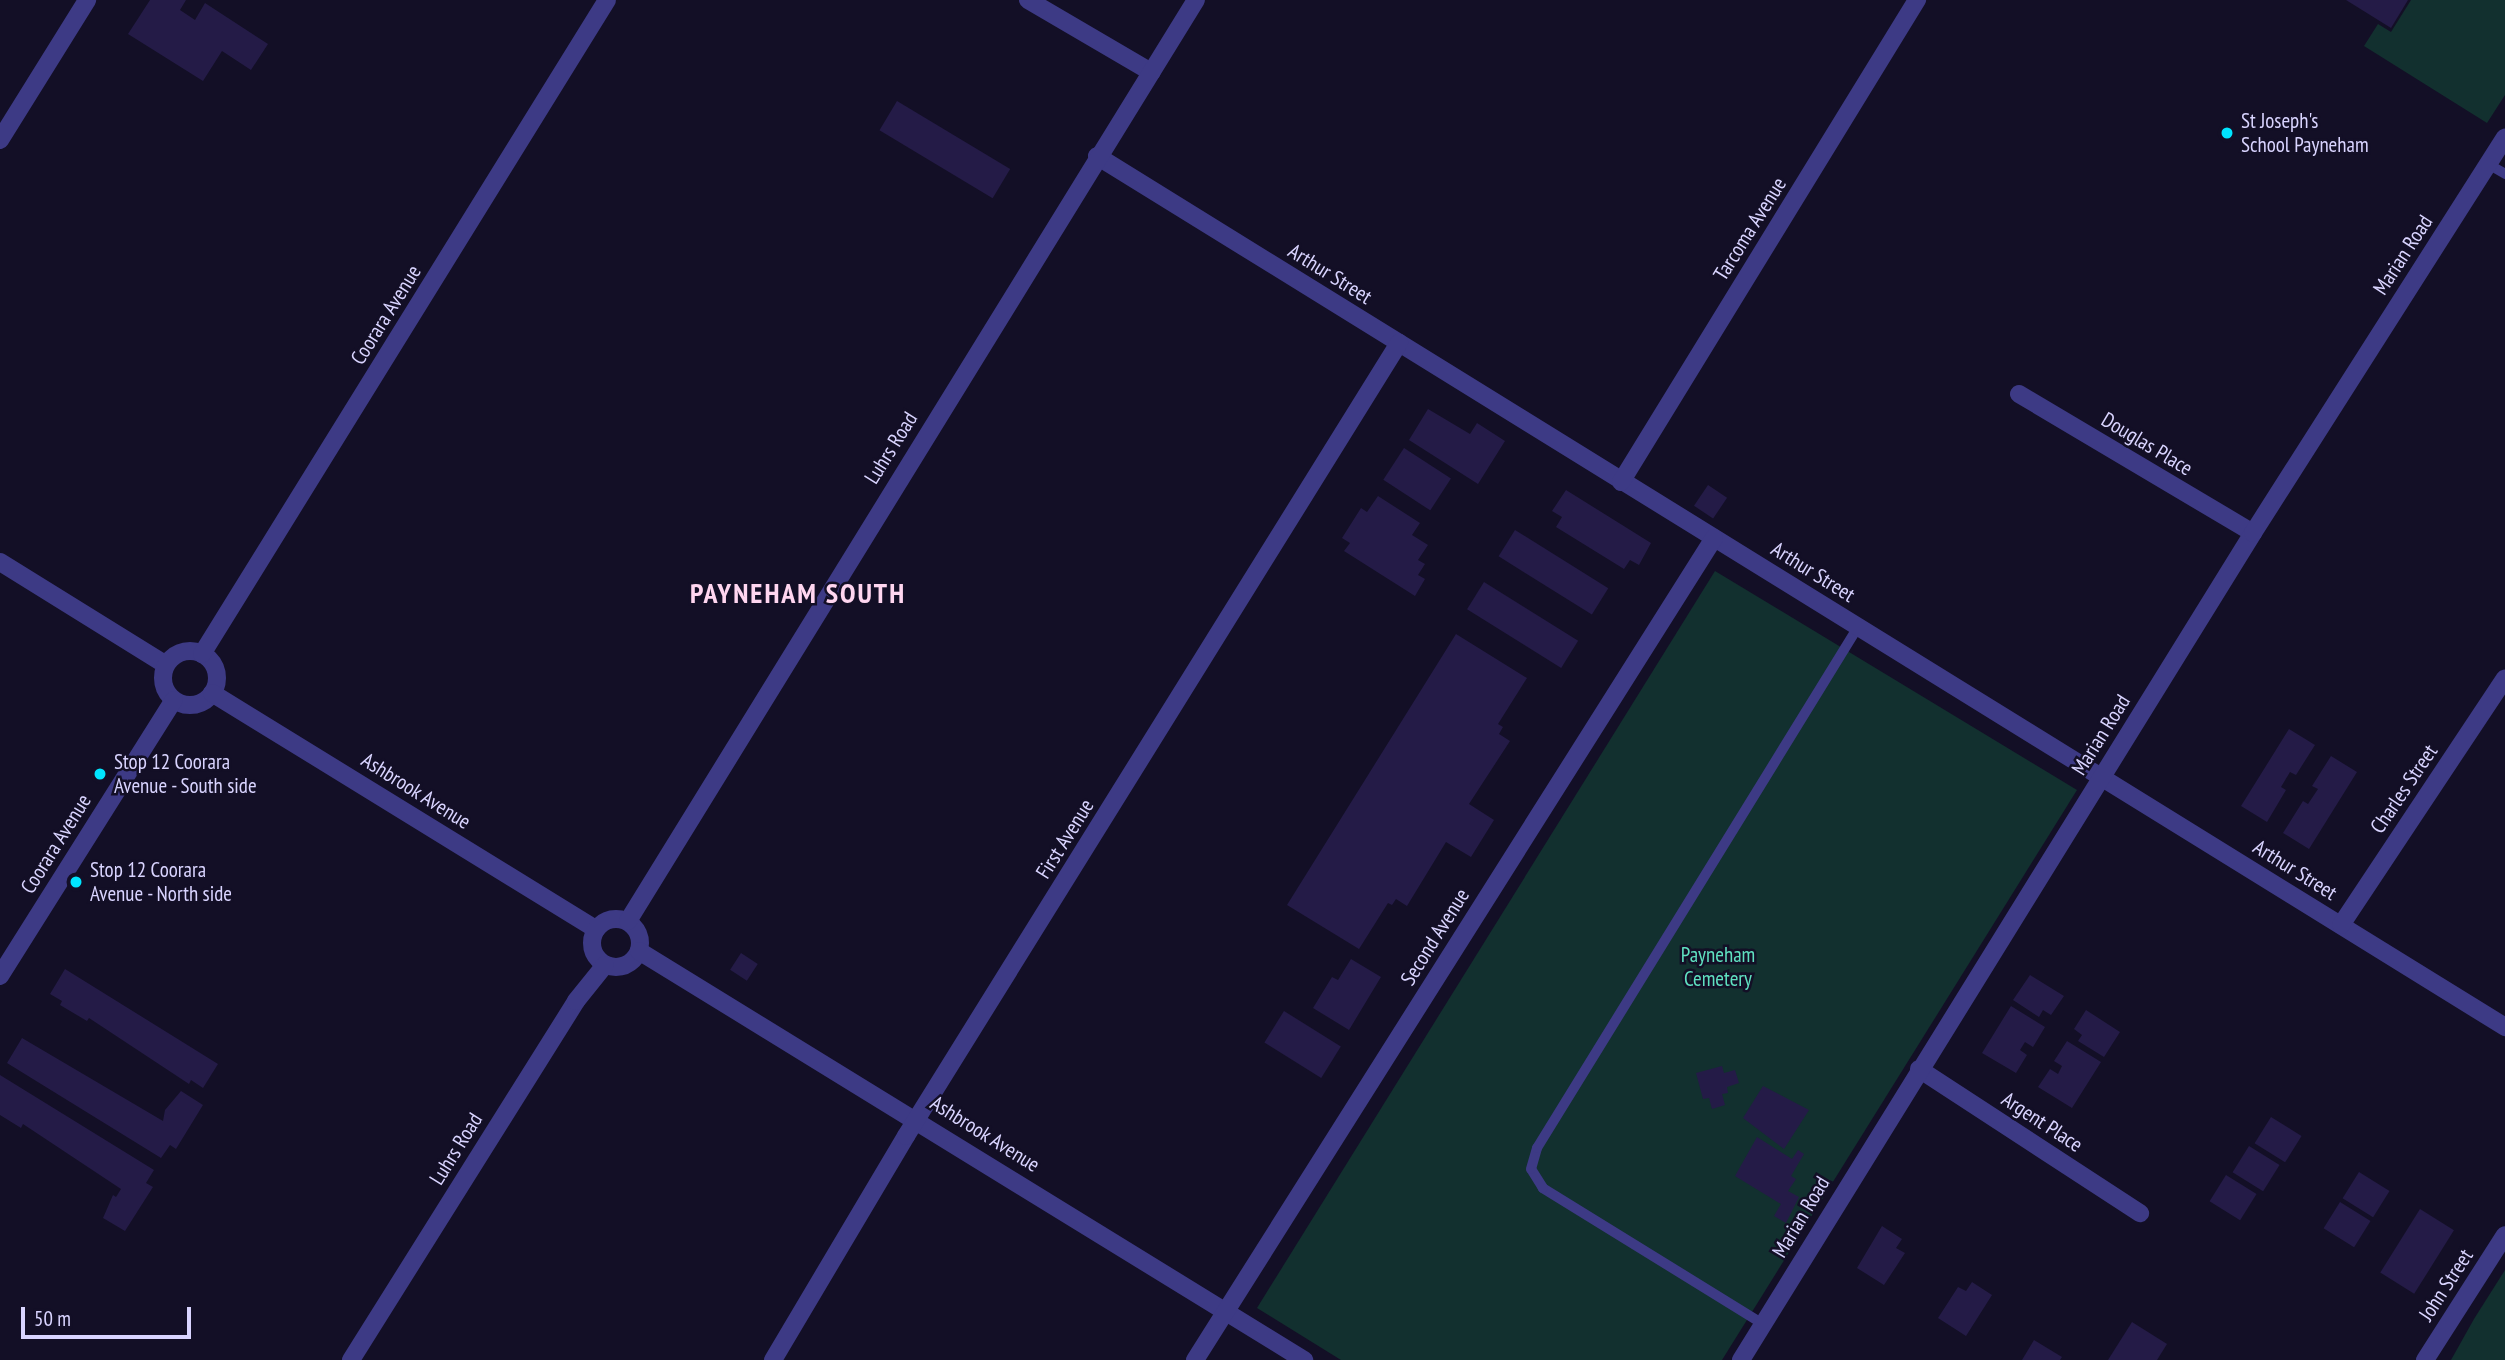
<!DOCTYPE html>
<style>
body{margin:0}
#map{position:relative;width:2505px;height:1360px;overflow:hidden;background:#130f26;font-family:"PT Sans Narrow",sans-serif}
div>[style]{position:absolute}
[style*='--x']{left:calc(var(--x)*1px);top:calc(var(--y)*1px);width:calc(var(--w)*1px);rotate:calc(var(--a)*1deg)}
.green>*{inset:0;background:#12302f}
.building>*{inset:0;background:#241b47;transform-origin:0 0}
.service>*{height:10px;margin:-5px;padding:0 5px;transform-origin:5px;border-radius:5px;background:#3d3a85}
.minor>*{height:18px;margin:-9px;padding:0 9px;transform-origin:9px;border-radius:9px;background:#3d3a85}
.minor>.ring{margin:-9px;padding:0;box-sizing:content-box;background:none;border:18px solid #3d3a85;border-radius:50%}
.dots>*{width:19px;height:19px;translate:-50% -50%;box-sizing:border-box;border:4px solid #130f26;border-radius:50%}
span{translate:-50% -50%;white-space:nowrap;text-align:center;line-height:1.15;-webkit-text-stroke:5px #130f26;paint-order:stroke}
.poi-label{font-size:21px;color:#d9d4ff}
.left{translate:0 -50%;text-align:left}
.street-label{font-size:21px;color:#d9d4ff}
.park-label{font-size:21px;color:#5fe0c0}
.district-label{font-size:28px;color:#ffd6f0;font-weight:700;letter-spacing:2px}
.scale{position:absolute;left:21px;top:1307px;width:170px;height:32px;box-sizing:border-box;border:4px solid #d9d4ff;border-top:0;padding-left:9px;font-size:21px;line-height:24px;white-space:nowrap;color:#d9d4ff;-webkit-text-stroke:5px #130f26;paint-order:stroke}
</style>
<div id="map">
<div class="green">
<i style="clip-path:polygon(2411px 0,2505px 0,2505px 95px,2487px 123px,2364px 46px,2378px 24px,2391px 32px)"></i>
<i style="clip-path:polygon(1715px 571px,2077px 790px,1722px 1360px,1341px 1360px,1257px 1308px)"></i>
<i style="clip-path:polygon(2505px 1270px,2505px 1360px,2451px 1360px,2474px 1319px)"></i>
</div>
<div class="building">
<i style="clip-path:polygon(150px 0,186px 0,180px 10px,195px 20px,205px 3px,268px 44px,251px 70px,222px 51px,203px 81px,128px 34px)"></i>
<i style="clip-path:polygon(2346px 0,2408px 0,2391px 28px)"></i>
<i style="left:897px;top:101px;width:132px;height:34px;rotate:31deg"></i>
<i style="clip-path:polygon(1428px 409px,1470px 434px,1477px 423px,1505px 441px,1478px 484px,1409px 440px)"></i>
<i style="left:1404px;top:448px;width:56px;height:38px;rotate:33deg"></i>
<i style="left:1708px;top:485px;width:23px;height:25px;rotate:34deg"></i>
<i style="clip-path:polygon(1566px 490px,1651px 543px,1639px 565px,1630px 560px,1624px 569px,1556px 527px,1562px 517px,1552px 511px)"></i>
<i style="clip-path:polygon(1378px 496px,1420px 523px,1412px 535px,1428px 545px,1418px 560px,1425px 564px,1418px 575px,1425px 579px,1415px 596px,1344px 551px,1350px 543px,1342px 538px,1361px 508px,1367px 512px)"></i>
<i style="left:1515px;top:530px;width:110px;height:31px;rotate:32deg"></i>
<i style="left:1484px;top:582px;width:111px;height:32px;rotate:32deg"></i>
<i style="clip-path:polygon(1456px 634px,1527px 678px,1498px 724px,1503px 727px,1499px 734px,1510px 741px,1469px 804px,1494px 820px,1471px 857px,1446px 842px,1407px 906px,1396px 899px,1392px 905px,1388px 903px,1359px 949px,1287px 905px)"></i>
<i style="clip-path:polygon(2289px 729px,2315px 745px,2296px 775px,2290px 772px,2281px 787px,2286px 790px,2267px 822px,2241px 806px)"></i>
<i style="clip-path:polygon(2331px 756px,2357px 772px,2309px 849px,2283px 833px,2303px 801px,2308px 804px,2318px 789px,2312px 786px)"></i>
<i style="left:741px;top:953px;width:20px;height:20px;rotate:33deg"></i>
<i style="clip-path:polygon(1351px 959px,1381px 977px,1349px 1030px,1313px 1008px,1332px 977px,1338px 980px)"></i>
<i style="clip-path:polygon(65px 969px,218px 1064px,203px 1088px,191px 1080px,189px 1084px,89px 1018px,87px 1021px,60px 1005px,62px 1001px,50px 994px)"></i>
<i style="clip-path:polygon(2030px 975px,2064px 996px,2051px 1015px,2043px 1010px,2039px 1017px,2013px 1000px)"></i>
<i style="clip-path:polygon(2011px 1006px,2045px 1027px,2033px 1047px,2025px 1042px,2020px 1050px,2027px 1055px,2016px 1073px,1982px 1053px)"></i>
<i style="clip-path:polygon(2086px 1010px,2120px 1032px,2104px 1057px,2078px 1041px,2082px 1035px,2074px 1029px)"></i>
<i style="left:1284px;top:1011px;width:67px;height:37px;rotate:32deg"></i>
<i style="clip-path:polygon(22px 1038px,163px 1121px,165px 1110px,181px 1091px,203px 1105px,176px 1149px,170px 1145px,161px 1158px,7px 1063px)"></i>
<i style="clip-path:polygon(2067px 1041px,2101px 1062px,2072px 1108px,2038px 1087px,2050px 1069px,2058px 1074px,2062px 1066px,2054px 1061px)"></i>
<i style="clip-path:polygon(1722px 1066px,1724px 1073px,1735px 1070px,1739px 1083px,1727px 1087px,1728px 1093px,1722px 1094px,1725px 1105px,1712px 1109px,1709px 1098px,1703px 1099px,1696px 1073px)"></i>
<i style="clip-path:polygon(0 1075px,154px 1170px,146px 1183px,153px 1187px,125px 1231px,103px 1218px,113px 1195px,116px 1197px,121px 1189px,23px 1124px,21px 1128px,0 1115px)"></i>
<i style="clip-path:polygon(1763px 1086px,1809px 1110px,1784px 1149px,1743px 1118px)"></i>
<i style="left:2271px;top:1117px;width:36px;height:31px;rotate:32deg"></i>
<i style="clip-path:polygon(1757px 1137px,1792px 1159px,1798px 1150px,1804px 1154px,1791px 1176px,1796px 1179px,1788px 1191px,1799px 1197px,1786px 1223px,1774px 1216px,1781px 1204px,1735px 1176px)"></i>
<i style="left:2249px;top:1146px;width:36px;height:31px;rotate:32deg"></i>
<i style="left:2359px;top:1172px;width:36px;height:31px;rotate:32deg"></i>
<i style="left:2226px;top:1175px;width:36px;height:31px;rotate:32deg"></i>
<i style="left:2340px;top:1202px;width:36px;height:31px;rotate:32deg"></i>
<i style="left:2420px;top:1209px;width:40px;height:75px;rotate:32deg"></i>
<i style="clip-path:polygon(1882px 1226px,1902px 1239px,1896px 1248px,1905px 1253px,1884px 1285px,1857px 1268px)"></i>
<i style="clip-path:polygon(1972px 1282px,1992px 1295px,1966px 1336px,1938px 1318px,1958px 1287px,1966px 1291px)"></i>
<i style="clip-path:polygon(2132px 1322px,2167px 1344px,2157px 1360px,2108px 1360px)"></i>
<i style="clip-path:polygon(2034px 1340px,2062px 1357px,2060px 1360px,2022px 1360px)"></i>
</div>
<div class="service">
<i style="--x:2488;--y:164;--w:20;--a:30"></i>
<i style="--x:1763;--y:1324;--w:259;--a:-148.3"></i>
<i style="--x:1543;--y:1188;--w:22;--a:-122"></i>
<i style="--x:1531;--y:1169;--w:22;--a:-74"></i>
<i style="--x:1537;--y:1148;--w:612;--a:-58.36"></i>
</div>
<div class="minor">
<i style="--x:1028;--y:0;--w:143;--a:30.3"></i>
<i style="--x:0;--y:140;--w:165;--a:-58.1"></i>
<i style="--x:1097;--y:156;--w:1656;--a:31.74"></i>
<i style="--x:2019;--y:394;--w:272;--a:30.7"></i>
<i style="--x:1621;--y:482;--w:566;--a:-58.45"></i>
<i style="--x:0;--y:562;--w:195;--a:31.8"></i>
<i class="ring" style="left:163px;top:651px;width:36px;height:36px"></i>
<i style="--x:202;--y:654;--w:769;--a:-58.23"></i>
<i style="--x:212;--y:693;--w:451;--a:31.6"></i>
<i class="ring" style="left:592px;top:919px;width:30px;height:30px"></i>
<i style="--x:628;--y:921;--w:1082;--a:-58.34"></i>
<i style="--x:2341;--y:925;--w:296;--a:-56.4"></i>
<i style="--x:639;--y:951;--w:781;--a:31.59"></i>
<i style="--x:0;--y:976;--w:326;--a:-57.8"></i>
<i style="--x:1919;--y:1069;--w:264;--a:33.1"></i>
<i style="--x:351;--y:1360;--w:424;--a:-57.9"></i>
<i style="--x:576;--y:1001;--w:46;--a:-51.1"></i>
<i style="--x:773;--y:1360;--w:261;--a:-59.3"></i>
<i style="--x:906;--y:1136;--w:934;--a:-58.13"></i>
<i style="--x:1195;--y:1360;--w:972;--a:-57.73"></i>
<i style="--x:1741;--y:1360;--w:973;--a:-58.24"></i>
<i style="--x:2253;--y:533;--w:469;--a:-57.5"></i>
<i style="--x:2425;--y:1360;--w:148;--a:-57.4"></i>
</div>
<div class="dots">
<i style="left:2227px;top:133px;background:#00e5ff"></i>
<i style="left:100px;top:774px;background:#00e5ff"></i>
<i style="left:76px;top:882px;background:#00e5ff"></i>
</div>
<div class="poi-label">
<span class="left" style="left:2241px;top:133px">St Joseph's<br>School Payneham</span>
<span class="left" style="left:114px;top:774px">Stop 12 Coorara<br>Avenue - South side</span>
<span class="left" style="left:90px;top:882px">Stop 12 Coorara<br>Avenue - North side</span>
</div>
<div class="street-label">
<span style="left:1750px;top:229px;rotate:-58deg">Tarcoma Avenue</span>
<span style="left:2403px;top:255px;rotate:-57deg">Marian Road</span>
<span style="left:1330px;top:274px;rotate:32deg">Arthur Street</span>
<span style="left:386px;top:315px;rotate:-58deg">Coorara Avenue</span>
<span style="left:2147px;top:444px;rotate:31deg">Douglas Place</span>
<span style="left:891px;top:448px;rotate:-58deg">Luhrs Road</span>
<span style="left:1813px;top:572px;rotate:32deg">Arthur Street</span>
<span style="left:2101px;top:735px;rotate:-58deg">Marian Road</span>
<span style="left:2404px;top:789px;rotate:-56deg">Charles Street</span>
<span style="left:416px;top:791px;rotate:32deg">Ashbrook Avenue</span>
<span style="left:1065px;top:839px;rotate:-58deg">First Avenue</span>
<span style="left:56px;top:844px;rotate:-58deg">Coorara Avenue</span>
<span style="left:2295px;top:870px;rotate:32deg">Arthur Street</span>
<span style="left:1435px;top:937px;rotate:-58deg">Second Avenue</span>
<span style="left:2042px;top:1122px;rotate:33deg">Argent Place</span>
<span style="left:985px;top:1134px;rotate:32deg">Ashbrook Avenue</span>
<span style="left:456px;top:1149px;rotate:-58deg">Luhrs Road</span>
<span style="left:1801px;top:1217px;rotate:-59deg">Marian Road</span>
<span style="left:2446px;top:1285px;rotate:-57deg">John Street</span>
</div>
<div class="park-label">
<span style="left:1718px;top:967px">Payneham<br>Cemetery</span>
</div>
<div class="district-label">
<span style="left:798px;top:593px">PAYNEHAM SOUTH</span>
</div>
<div class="scale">50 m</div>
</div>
